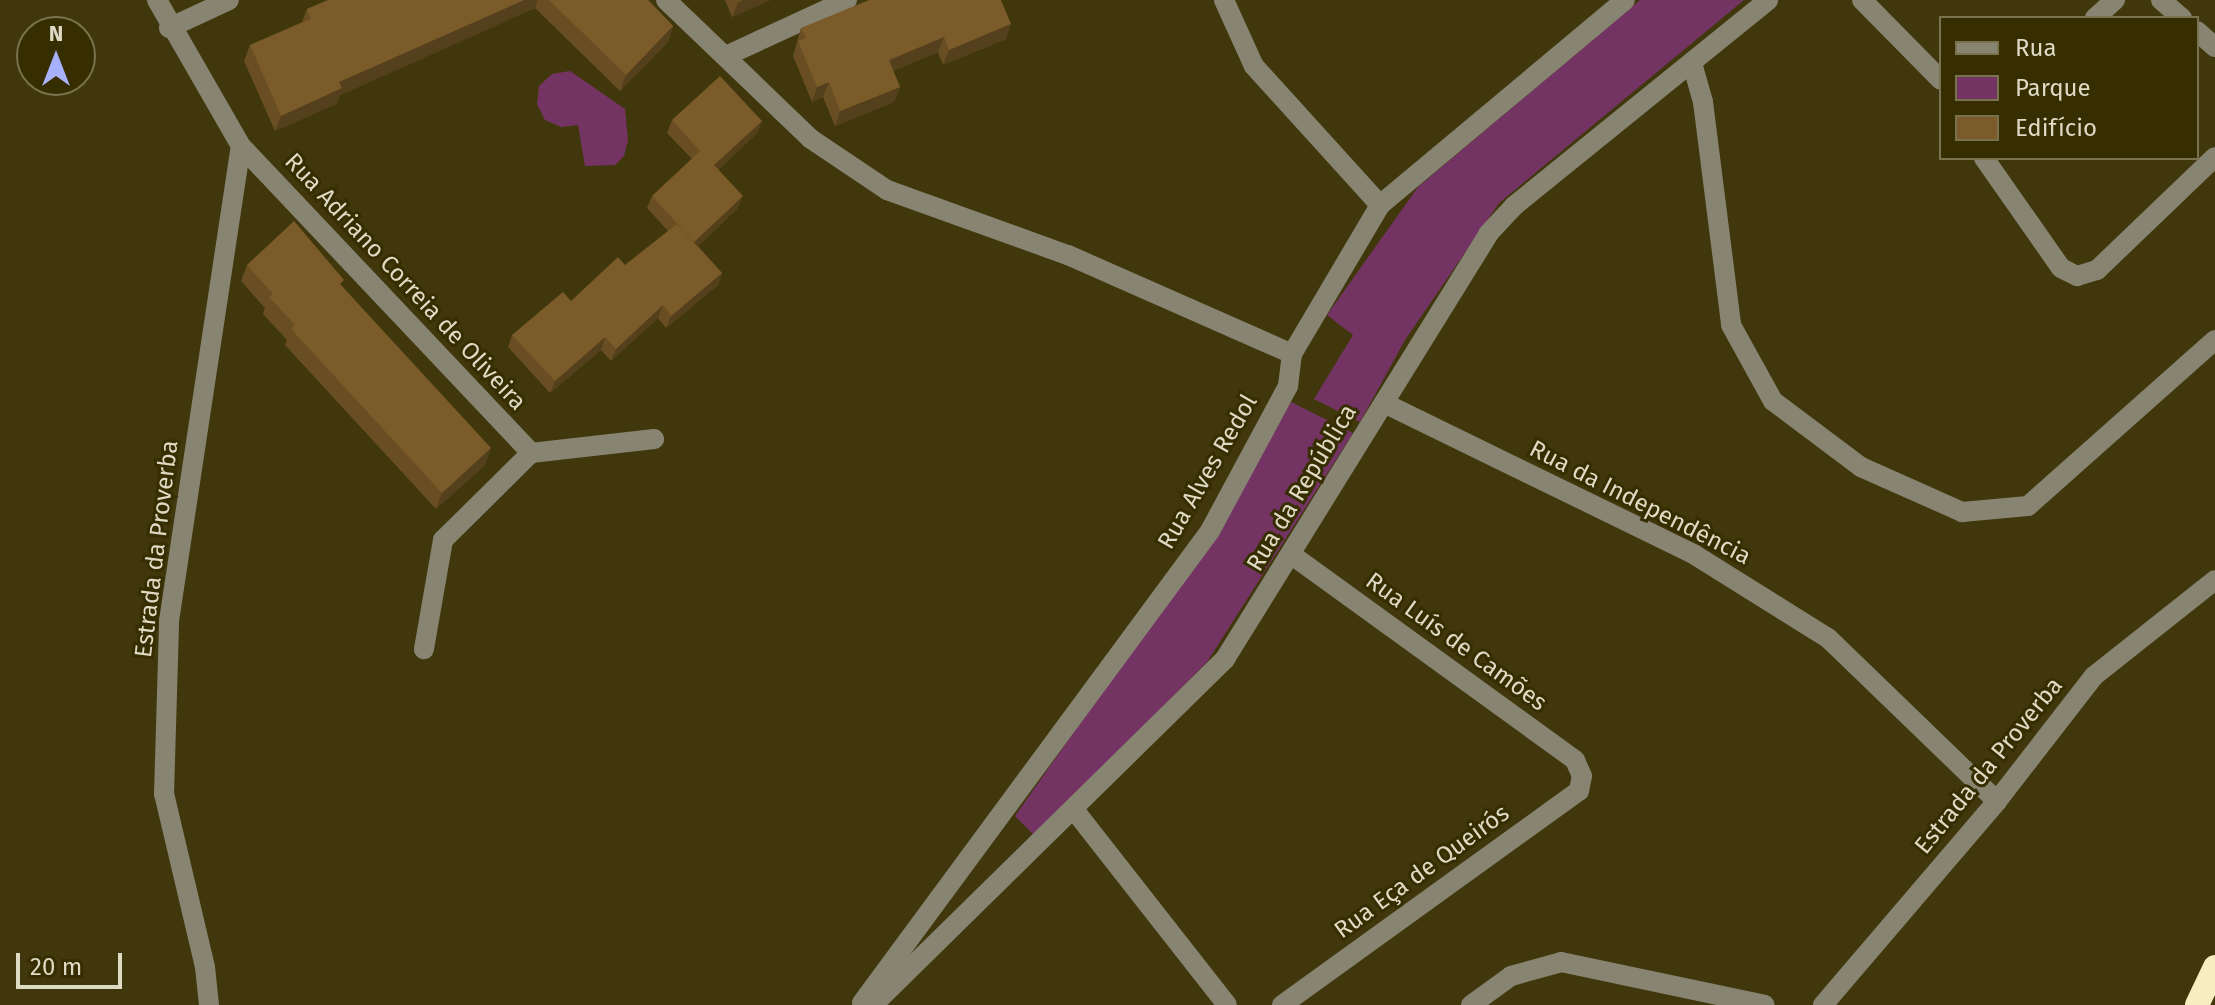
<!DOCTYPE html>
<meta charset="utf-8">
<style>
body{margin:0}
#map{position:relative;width:2215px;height:1005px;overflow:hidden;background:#40380c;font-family:"Fira Sans",sans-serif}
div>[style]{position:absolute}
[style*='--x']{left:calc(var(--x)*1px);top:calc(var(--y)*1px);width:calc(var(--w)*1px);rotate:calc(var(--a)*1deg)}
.green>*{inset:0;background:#743463}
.minor>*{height:20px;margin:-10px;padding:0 10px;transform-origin:10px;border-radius:10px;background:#888472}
.highway>*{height:24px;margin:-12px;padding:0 12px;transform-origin:12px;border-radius:12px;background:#f7eec0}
.wall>*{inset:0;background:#694e23}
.shaded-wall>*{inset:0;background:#55401d}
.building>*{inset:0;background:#7a5b29}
span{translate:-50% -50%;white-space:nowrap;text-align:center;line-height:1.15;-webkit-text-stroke:6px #362d01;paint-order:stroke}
.street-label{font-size:24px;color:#dedac3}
.legend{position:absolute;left:1939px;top:16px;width:260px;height:144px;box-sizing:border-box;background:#362d01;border:2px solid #79724f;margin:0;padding:10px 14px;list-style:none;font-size:24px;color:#dedac3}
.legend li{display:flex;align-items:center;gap:16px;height:40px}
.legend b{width:40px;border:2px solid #79724f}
.north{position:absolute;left:16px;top:16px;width:80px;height:80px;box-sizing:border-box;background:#362d01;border:2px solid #79724f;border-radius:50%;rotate:0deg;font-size:22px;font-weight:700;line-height:32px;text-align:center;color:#dedac3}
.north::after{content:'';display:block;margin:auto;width:28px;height:36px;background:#a7b1fc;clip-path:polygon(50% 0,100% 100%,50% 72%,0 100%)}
.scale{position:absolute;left:16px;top:953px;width:106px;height:36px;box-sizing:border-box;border:4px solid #dedac3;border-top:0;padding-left:10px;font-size:24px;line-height:28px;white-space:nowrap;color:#dedac3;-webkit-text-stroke:6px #362d01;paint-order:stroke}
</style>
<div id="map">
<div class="green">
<i style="clip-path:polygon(1640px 0,1744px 0,1499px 203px,1405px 340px,1360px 422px,1314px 399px,1353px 335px,1327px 315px,1418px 187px)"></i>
<i style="clip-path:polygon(570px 71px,625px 109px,628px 140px,624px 156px,615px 165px,585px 166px,578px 125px,561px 127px,545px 120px,537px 104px,539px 86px,552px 74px)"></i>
<i style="clip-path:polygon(1291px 402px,1353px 433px,1207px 662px,1035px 836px,1015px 816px,1213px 534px)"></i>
</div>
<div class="minor">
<i style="--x:157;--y:0;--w:168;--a:60.1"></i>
<i style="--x:241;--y:146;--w:422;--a:46.6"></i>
<i style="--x:531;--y:453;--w:124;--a:135.3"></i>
<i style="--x:443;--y:540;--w:111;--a:99.9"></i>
<i style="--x:666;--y:0;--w:201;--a:43.8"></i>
<i style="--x:811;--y:139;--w:92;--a:33.9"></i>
<i style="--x:887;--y:190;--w:192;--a:19.8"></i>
<i style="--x:1068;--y:255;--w:245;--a:23.8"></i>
<i style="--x:1224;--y:0;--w:72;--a:65.6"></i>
<i style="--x:1254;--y:66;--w:188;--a:47.8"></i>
<i style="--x:1862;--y:0;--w:112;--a:45.4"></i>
<i style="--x:2161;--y:0;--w:28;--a:41"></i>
<i style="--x:2095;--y:18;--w:27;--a:-42"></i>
<i style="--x:169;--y:28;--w:66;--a:-25"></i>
<i style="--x:2197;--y:31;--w:24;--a:42"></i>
<i style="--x:728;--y:55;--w:131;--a:-24.8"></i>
<i style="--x:1692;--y:63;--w:41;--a:74.2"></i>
<i style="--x:1703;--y:102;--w:225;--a:82.8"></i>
<i style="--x:1731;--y:325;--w:87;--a:61.1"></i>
<i style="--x:1773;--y:401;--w:110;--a:36.9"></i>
<i style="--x:1861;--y:467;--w:111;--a:24"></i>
<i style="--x:1962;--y:512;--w:66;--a:-5.2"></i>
<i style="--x:2028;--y:506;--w:250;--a:-41.6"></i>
<i style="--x:1984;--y:158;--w:134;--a:55"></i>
<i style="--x:2061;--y:268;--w:18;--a:27"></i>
<i style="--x:2077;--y:276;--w:21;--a:-17"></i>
<i style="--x:2097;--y:270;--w:163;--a:-43.8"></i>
<i style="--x:1384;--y:403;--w:346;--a:26"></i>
<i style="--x:1695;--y:555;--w:157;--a:32"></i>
<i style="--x:1828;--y:638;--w:235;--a:44"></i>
<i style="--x:531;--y:453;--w:124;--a:-6.5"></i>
<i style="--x:1075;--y:811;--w:246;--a:51.9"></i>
<i style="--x:862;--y:1003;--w:586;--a:-53.6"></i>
<i style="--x:1210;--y:531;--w:165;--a:-61.7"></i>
<i style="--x:1288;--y:386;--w:32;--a:-83"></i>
<i style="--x:1292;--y:354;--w:173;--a:-59.4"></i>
<i style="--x:1380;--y:205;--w:319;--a:-39.9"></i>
<i style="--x:209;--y:1005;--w:38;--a:-96"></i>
<i style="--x:205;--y:967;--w:178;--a:-103.3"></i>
<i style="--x:164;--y:794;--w:173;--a:-88.3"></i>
<i style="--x:169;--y:621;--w:480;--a:-81.4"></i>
<i style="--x:873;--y:1005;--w:494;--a:-44.5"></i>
<i style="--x:1225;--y:659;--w:500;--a:-58.2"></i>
<i style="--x:1488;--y:234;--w:38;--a:-47"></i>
<i style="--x:1514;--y:206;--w:327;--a:-39"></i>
<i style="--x:1282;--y:1005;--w:366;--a:-35.8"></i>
<i style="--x:1579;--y:791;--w:15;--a:-79"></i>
<i style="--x:1582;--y:776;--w:17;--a:-114"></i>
<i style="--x:1575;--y:760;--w:348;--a:-144.1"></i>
<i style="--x:1471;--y:1005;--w:49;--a:-35.9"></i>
<i style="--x:1511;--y:976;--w:52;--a:-15.6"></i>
<i style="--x:1561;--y:962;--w:208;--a:11.9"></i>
<i style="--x:1823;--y:1005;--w:268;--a:-49.5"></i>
<i style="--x:1997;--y:801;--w:158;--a:-52.2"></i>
<i style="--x:2094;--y:676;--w:154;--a:-38.4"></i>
</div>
<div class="highway">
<i style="--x:2197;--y:1005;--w:42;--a:-64.7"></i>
</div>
<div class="wall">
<i style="clip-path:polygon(328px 0,648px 0,673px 26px,668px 42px,620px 91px,535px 8px,340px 95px,336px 104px,275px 131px,244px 61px,250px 45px,302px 22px,307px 9px)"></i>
<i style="clip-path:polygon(725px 0,770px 0,732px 17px)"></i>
<i style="clip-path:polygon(801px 28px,1006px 39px,943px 65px,938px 52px,893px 71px,900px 87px,894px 102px,835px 126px,823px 97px,812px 102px,793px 56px)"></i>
<i style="clip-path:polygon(672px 120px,762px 121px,757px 133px,718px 170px,738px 208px,698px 246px,722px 273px,718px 285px,666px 328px,658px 318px,611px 361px,601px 350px,550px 393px,508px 347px,512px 335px,571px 301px,625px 265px,668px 231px,647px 208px,652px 196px,692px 159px,667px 133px)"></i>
<i style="clip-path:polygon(247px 265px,342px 286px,485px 465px,436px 509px,285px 345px,287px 340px,263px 314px,265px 308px,241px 281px)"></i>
</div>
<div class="shaded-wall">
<i style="clip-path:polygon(524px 0,538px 0,535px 8px,340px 95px,336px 104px,275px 131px,281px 116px,339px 82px)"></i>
<i style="clip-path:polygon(743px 0,770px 0,732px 17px,738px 3px)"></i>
<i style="clip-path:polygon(1011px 24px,1006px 39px,943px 65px,949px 50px)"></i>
<i style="clip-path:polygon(673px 26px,668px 42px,620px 91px,626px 75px)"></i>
<i style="clip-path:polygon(944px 37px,938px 52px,883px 75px,889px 60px)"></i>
<i style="clip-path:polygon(829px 82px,823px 97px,812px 102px,817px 87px)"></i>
<i style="clip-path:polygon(900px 87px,894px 102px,835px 126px,840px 111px)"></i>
<i style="clip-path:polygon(762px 121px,757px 133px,709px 178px,714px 165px)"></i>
<i style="clip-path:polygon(743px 196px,738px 208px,689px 254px,694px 242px)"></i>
<i style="clip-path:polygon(722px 273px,718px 285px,666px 328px,671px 316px)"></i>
<i style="clip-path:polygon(663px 305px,658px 318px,611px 361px,616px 349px)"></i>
<i style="clip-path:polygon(605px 337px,601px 350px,550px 393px,555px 381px)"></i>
<i style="clip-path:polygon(491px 448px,485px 465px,436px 509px,442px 493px)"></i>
</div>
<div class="building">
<i style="clip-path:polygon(328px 0,524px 0,339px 82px,342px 88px,281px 116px,250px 45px,311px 19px,307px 9px)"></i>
<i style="clip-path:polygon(549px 0,648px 0,673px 26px,626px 75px)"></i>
<i style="clip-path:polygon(869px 0,1001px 0,1011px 24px,949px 50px,944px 37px,889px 60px,900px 87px,840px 111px,829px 82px,817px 87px,798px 41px,806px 38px,801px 28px)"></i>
<i style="clip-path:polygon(720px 76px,762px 121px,714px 165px,743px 196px,694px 242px,652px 196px,700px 151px,672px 120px)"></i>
<i style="clip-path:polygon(294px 221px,344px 280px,340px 284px,491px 448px,442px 493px,291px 329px,295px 325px,269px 297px,273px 294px,247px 265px)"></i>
<i style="clip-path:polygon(677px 224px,722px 273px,671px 316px,663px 305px,616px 349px,605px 337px,555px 381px,512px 335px,563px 292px,571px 301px,618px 257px,625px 265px)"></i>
</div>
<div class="street-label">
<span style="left:405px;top:282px;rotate:47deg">Rua Adriano Correia de Oliveira</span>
<span style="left:1208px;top:472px;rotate:-60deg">Rua Alves Redol</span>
<span style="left:1302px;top:488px;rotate:-59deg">Rua da República</span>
<span style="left:1640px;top:503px;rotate:27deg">Rua da Independência</span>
<span style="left:157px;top:549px;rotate:-83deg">Estrada da Proverba</span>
<span style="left:1456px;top:642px;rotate:36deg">Rua Luís de Camões</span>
<span style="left:1989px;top:766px;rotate:-51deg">Estrada da Proverba</span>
<span style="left:1422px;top:872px;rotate:-36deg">Rua Eça de Queirós</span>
</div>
<ul class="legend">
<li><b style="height:10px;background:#888472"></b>Rua</li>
<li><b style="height:22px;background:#743463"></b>Parque</li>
<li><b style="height:22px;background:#7a5b29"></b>Edifício</li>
</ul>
<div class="north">N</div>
<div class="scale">20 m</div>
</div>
